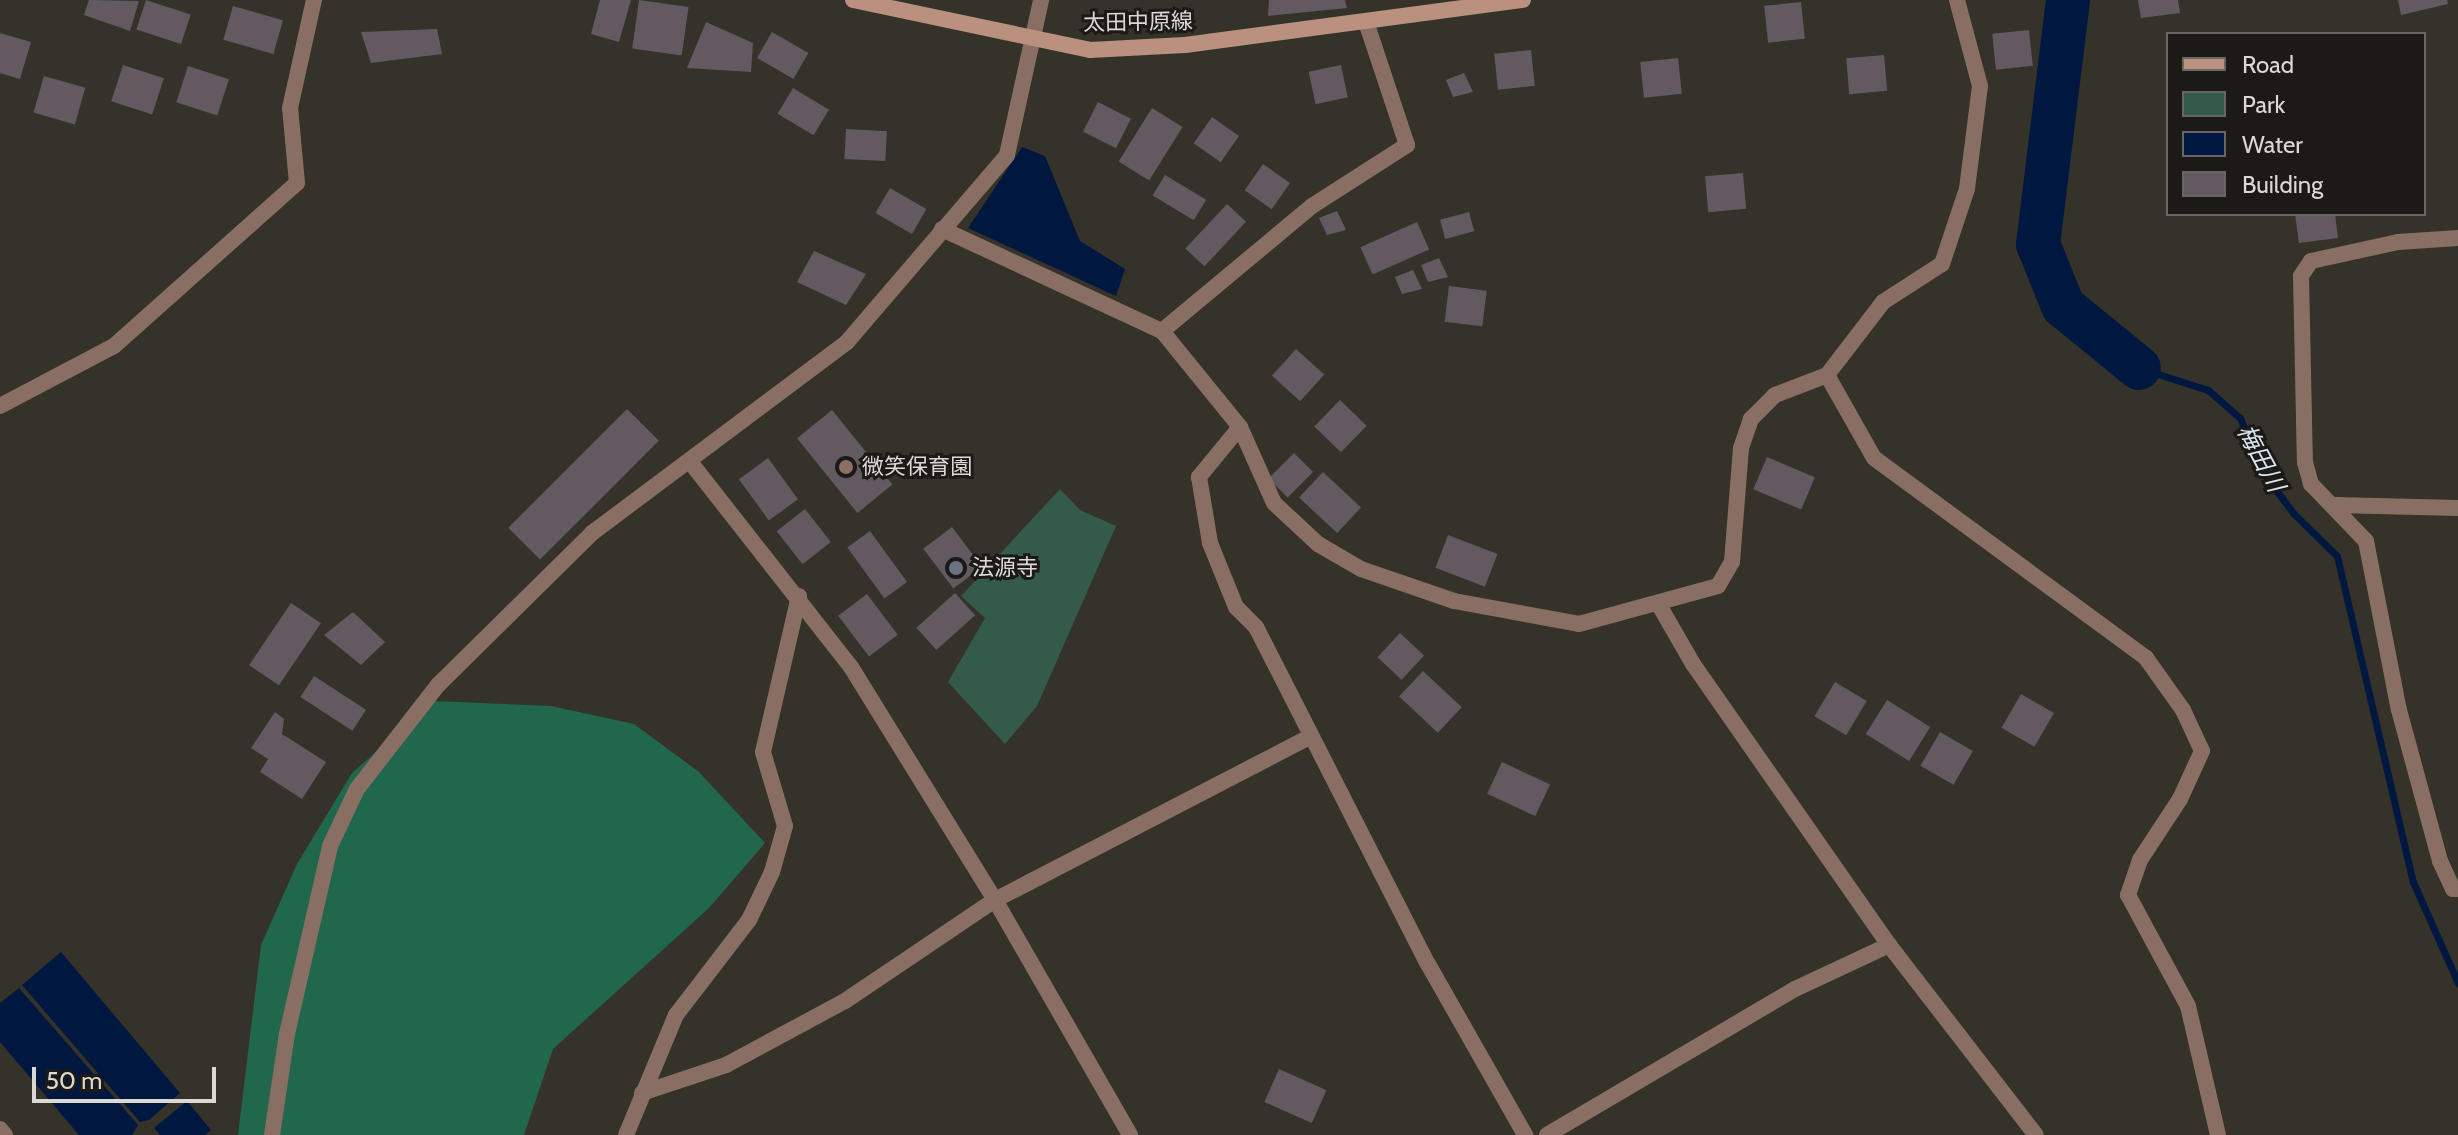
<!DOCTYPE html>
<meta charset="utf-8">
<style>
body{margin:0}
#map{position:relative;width:2458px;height:1135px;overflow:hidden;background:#35322a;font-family:Cabin,"Noto Sans JP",sans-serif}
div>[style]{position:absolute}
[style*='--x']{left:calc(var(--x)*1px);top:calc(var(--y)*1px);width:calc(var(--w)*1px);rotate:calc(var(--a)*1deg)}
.green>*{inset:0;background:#345b4a}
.forest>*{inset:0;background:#20674c}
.water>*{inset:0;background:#001840}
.stream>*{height:7px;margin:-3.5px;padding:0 3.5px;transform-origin:3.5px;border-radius:3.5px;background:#001840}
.river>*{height:44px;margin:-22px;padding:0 22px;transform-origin:22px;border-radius:22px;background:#001840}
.building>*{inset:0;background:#625a60;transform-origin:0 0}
.street>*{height:16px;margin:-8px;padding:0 8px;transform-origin:8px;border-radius:8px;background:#896f63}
.secondary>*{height:16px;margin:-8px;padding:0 8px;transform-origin:8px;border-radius:8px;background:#b9917e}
.dots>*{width:22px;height:22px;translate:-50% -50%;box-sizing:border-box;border:4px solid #1b1a16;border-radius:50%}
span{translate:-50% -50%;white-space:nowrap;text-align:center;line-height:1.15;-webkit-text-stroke:6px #1b1a16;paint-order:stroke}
.street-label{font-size:22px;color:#dcd9d5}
.poi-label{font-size:22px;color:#dcd9d5}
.left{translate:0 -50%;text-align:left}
.water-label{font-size:24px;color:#dbe5f4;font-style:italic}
.legend{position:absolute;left:2166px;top:32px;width:260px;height:184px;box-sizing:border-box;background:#1b1a16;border:2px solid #686662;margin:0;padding:10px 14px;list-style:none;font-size:24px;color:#dcd9d5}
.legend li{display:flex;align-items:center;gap:16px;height:40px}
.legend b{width:40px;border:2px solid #686662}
.scale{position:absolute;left:32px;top:1067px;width:184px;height:36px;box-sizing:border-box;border:4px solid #dcd9d5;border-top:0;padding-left:10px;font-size:24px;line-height:28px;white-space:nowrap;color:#dcd9d5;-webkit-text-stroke:6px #1b1a16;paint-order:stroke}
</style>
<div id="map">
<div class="green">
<i style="clip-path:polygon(1060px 489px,1080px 510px,1116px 526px,1037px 706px,1005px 744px,948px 682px,985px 618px,961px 596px)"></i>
</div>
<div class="forest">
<i style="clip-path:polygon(434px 701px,551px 706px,634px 724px,699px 772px,765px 843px,709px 908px,553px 1049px,524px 1135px,238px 1135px,261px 945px,297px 864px,352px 773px)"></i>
</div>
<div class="water">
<i style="clip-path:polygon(1022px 147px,1045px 156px,1080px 241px,1125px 269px,1116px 296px,968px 228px)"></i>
<i style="clip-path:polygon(61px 952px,180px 1093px,149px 1120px,140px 1122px,22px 985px)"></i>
<i style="clip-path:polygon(19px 988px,138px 1125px,132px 1135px,79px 1135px,0 1042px,0 1003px)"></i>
<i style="clip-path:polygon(187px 1101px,211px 1130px,205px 1135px,160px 1135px,154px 1128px)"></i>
</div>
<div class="stream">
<i style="--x:2139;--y:368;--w:72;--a:17.7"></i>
<i style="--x:2208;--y:390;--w:43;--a:41.2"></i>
<i style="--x:2240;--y:418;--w:60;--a:67.3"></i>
<i style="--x:2263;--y:473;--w:51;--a:52.9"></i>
<i style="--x:2294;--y:514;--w:60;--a:44.3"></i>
<i style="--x:2337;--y:556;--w:335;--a:76.9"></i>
<i style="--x:2413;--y:882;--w:111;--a:66"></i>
</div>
<div class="river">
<i style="--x:2068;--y:0;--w:246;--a:97"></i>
<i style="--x:2038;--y:244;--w:67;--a:68"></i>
<i style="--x:2063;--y:306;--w:98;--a:39.2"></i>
</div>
<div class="building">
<i style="clip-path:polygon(89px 0,139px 1px,130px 31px,84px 15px)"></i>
<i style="left:146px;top:0;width:47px;height:31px;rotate:18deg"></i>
<i style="clip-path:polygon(600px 0,631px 0,619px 42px,591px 34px)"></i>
<i style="left:639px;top:0;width:50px;height:49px;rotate:8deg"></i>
<i style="clip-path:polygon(1269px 0,1345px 0,1347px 8px,1268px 16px)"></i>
<i style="clip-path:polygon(2138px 0,2178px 0,2180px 13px,2141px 18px)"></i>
<i style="clip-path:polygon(2398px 0,2447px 0,2448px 4px,2401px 15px)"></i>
<i style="left:1801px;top:2px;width:37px;height:37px;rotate:84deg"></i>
<i style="left:233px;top:6px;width:52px;height:35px;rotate:16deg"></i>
<i style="clip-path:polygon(706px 22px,753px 43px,751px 72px,687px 68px)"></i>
<i style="clip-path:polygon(437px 29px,442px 54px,371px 63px,361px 32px)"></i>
<i style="left:2029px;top:30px;width:36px;height:37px;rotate:84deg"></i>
<i style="left:772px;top:32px;width:42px;height:30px;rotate:30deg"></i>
<i style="clip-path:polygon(0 33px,31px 42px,20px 79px,0 73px)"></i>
<i style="left:1531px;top:50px;width:36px;height:37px;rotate:84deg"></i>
<i style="left:1884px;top:55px;width:36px;height:38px;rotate:85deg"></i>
<i style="left:1678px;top:58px;width:36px;height:38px;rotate:84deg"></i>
<i style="left:123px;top:65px;width:43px;height:38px;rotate:18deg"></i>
<i style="left:1341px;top:65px;width:33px;height:33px;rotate:78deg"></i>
<i style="left:188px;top:66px;width:43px;height:38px;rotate:18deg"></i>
<i style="clip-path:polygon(1464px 73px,1473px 92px,1453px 97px,1446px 80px)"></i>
<i style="left:44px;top:76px;width:43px;height:38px;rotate:16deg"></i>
<i style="left:793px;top:88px;width:42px;height:30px;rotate:31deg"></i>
<i style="left:1098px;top:102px;width:37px;height:33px;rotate:27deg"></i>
<i style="left:1152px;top:108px;width:36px;height:63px;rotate:32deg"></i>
<i style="left:1212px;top:117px;width:33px;height:32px;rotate:35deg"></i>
<i style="left:846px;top:129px;width:41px;height:30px;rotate:3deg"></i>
<i style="left:1263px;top:164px;width:33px;height:32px;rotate:35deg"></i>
<i style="left:1743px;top:173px;width:36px;height:38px;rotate:85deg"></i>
<i style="left:1165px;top:175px;width:48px;height:24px;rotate:31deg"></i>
<i style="left:890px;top:188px;width:42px;height:29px;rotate:30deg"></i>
<i style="left:1227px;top:204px;width:26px;height:61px;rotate:43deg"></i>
<i style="clip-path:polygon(1337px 211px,1346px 230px,1327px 235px,1319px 218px)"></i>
<i style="left:1469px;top:212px;width:20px;height:30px;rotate:75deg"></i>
<i style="clip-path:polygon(2295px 214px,2335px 214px,2338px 238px,2299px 243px)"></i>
<i style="left:1417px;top:222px;width:30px;height:62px;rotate:66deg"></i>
<i style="clip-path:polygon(814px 251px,866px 274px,846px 305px,797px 282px)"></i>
<i style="clip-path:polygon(1439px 258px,1448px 277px,1428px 282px,1421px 265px)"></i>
<i style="clip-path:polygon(1413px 270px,1422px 289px,1402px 294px,1395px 277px)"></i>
<i style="left:1449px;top:286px;width:38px;height:36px;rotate:7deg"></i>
<i style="left:1296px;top:349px;width:38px;height:36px;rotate:42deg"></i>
<i style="left:1340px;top:400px;width:37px;height:37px;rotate:44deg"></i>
<i style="left:627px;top:409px;width:45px;height:168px;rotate:45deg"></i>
<i style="left:832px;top:410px;width:96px;height:45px;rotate:51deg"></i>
<i style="left:1294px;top:453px;width:27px;height:36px;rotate:45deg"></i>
<i style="left:1767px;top:457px;width:52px;height:35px;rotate:23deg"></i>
<i style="left:768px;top:458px;width:51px;height:36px;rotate:54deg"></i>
<i style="left:1323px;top:472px;width:52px;height:35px;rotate:43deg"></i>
<i style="left:805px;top:509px;width:42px;height:36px;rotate:52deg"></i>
<i style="left:952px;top:527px;width:50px;height:36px;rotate:53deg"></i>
<i style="left:870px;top:531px;width:63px;height:28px;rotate:54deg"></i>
<i style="left:1448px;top:535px;width:53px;height:35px;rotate:21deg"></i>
<i style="left:955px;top:593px;width:30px;height:52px;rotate:48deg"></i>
<i style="left:867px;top:594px;width:51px;height:36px;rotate:53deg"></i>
<i style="left:291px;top:603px;width:36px;height:75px;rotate:34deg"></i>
<i style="clip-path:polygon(353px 612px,385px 642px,361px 665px,324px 635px)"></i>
<i style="left:1400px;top:633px;width:33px;height:33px;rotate:43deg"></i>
<i style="left:1423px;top:671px;width:53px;height:35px;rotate:43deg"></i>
<i style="left:314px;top:676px;width:62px;height:25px;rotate:33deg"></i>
<i style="left:1835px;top:682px;width:37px;height:40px;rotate:31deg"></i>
<i style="left:2021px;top:694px;width:38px;height:39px;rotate:30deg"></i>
<i style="left:1887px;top:700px;width:51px;height:40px;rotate:32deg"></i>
<i style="clip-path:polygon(275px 712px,284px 719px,282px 734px,326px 762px,302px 799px,260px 772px,268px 759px,251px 748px)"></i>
<i style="left:1940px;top:732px;width:38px;height:39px;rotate:30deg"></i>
<i style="left:1502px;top:762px;width:53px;height:35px;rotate:25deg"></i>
<i style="left:1279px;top:1069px;width:52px;height:36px;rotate:24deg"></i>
</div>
<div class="street">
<i style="--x:942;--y:229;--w:242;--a:24.9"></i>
<i style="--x:1162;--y:331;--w:124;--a:50.9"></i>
<i style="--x:1240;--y:427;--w:83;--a:65.9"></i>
<i style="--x:1274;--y:503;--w:60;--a:43"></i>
<i style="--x:1318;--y:544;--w:50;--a:30.2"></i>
<i style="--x:1361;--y:569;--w:98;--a:19"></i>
<i style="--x:1454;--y:601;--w:127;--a:10.4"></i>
<i style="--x:1579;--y:624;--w:144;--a:-15.3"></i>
<i style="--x:1718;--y:586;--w:28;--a:-60"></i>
<i style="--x:1732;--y:562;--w:114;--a:-85.5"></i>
<i style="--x:1741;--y:448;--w:31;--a:-71"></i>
<i style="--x:1751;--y:419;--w:34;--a:-45"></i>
<i style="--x:1775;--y:395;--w:56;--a:-21"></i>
<i style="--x:1827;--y:375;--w:92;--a:-52.5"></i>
<i style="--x:1883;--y:302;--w:70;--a:-32.8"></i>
<i style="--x:1942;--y:264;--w:79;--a:-71.6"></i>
<i style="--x:1967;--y:189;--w:104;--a:-82.8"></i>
<i style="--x:1980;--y:86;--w:89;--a:-105"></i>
<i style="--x:2458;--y:238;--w:60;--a:176.2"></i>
<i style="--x:2398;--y:242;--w:89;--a:167.7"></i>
<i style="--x:2311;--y:261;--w:18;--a:124"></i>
<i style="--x:2301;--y:276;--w:186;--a:88.8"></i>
<i style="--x:2305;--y:462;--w:23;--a:75"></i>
<i style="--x:2311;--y:484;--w:79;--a:46"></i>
<i style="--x:2366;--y:541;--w:172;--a:79"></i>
<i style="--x:2399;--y:710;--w:156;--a:74.8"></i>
<i style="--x:2440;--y:861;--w:31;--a:65"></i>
<i style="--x:2453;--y:889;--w:5;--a:0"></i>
<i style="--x:1162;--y:331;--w:195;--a:-39.8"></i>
<i style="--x:1312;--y:206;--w:113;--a:-32.7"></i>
<i style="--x:1407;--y:145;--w:130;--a:-108.4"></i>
<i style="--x:1827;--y:375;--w:95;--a:60.5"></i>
<i style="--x:1874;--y:458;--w:338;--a:36.3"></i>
<i style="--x:2146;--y:658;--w:64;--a:54.6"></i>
<i style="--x:2183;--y:710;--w:45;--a:65.1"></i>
<i style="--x:2202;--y:751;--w:53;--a:114.6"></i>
<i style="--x:2180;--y:799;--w:73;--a:123.3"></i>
<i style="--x:2140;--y:860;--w:37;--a:109"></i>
<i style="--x:2128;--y:895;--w:126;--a:61.6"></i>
<i style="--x:2188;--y:1006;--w:132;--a:76.9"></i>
<i style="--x:0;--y:406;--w:129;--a:-27.8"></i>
<i style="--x:114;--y:346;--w:245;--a:-41.7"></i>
<i style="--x:297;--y:183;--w:75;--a:-95.3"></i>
<i style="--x:290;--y:108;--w:111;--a:-77.5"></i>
<i style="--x:1240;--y:427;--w:65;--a:129.4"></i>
<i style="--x:1199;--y:477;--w:67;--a:80.5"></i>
<i style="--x:1210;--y:543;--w:69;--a:67.9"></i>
<i style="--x:1236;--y:607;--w:28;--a:45"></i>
<i style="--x:1256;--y:627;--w:378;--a:63"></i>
<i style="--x:1428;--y:964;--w:197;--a:60.4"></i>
<i style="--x:691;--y:463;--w:259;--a:51.9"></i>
<i style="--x:851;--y:667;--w:274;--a:58.3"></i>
<i style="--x:995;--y:900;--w:271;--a:60.1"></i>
<i style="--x:2336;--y:505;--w:122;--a:1.4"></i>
<i style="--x:1659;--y:605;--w:68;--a:60"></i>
<i style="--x:1693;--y:664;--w:343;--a:55.1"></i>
<i style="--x:1889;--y:945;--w:240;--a:52.3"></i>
<i style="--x:642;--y:1093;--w:89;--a:-18.4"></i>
<i style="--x:726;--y:1065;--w:135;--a:-28.3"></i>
<i style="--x:845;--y:1001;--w:181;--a:-34"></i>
<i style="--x:995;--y:900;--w:355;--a:-27.4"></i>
<i style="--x:0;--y:1129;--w:8;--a:50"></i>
<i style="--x:272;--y:1135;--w:102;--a:-81.6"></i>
<i style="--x:287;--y:1034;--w:193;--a:-77.1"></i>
<i style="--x:330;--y:846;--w:63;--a:-64.7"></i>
<i style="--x:357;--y:789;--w:132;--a:-52.1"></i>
<i style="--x:438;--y:685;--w:216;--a:-44.6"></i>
<i style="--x:592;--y:533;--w:319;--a:-36.8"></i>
<i style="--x:847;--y:342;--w:246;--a:-49.4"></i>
<i style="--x:1007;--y:155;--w:159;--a:-77.6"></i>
<i style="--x:626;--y:1135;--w:130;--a:-67.4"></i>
<i style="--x:676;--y:1015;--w:120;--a:-52.5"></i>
<i style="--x:749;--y:920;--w:53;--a:-64.4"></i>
<i style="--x:772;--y:872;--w:48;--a:-74.2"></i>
<i style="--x:785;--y:826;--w:77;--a:-106.6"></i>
<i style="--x:763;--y:752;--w:160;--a:-77"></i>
<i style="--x:1547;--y:1135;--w:288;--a:-30.5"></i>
<i style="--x:1795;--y:989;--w:104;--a:-25.1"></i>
</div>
<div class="secondary">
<i style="--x:853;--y:0;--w:242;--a:11.9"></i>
<i style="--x:1090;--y:50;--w:95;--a:-3"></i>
<i style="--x:1185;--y:45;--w:341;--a:-7.6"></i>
</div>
<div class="dots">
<i style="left:846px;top:467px;background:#8d6e63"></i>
<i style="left:956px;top:568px;background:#6b7280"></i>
</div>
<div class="street-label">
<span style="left:1138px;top:22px;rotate:-1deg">太田中原線</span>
</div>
<div class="poi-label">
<span class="left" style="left:862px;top:467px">微笑保育園</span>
<span class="left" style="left:972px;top:568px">法源寺</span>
</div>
<div class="water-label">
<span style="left:2261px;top:458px;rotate:62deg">梅田川</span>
</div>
<ul class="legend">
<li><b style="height:10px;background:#b9917e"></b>Road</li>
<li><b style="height:22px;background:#345b4a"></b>Park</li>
<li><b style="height:22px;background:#001840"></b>Water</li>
<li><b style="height:22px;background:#625a60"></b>Building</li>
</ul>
<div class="scale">50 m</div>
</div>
